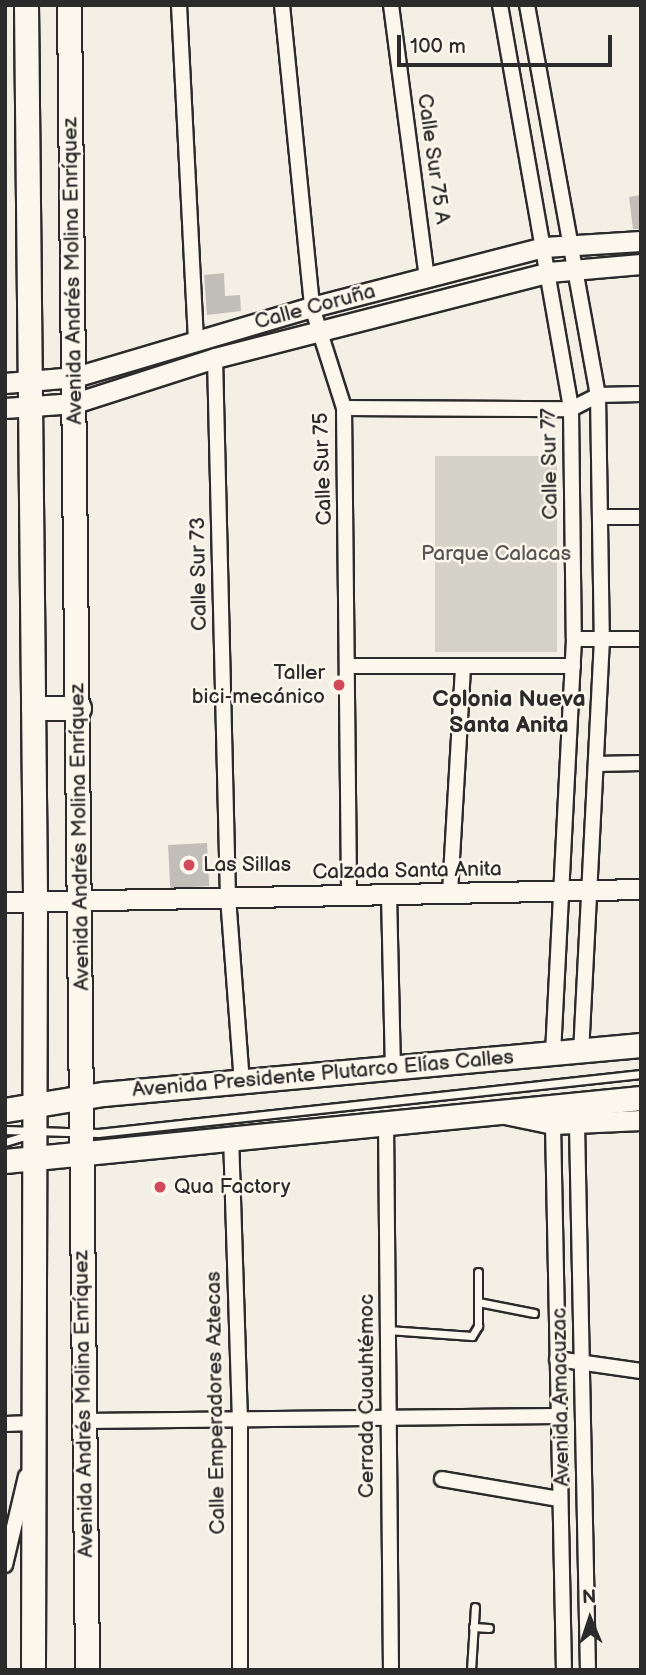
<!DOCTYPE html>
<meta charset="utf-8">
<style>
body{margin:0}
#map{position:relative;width:646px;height:1675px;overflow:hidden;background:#f3efe4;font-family:"Balsamiq Sans",sans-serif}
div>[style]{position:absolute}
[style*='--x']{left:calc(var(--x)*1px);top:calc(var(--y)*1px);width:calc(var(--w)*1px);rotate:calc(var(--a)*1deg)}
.green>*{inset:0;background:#d5d2c9;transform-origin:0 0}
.building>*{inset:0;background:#c0beb6;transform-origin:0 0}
.roads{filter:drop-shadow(2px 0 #2b2b2b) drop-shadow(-2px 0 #2b2b2b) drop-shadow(0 2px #2b2b2b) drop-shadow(0 -2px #2b2b2b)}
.lane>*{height:7px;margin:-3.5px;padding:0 3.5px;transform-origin:3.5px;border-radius:3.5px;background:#fbf7ec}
.street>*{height:14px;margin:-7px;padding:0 7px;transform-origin:7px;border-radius:7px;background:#fbf7ec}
.secondary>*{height:19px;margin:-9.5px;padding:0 9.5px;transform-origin:9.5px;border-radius:9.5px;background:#fbf7ec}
.primary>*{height:23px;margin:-11.5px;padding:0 11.5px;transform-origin:11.5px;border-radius:11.5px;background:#fbf7ec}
.dots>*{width:19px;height:19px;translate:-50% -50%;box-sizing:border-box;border:4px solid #fbf7ec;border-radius:50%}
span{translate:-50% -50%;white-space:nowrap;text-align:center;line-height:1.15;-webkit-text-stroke:5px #fbf7ec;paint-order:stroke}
.street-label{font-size:21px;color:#2b2b2b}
.park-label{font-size:21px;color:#565552}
.poi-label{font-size:21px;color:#2b2b2b}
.right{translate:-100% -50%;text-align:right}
.left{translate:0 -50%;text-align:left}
.neighbourhood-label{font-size:23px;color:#2b2b2b;font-weight:700}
.frame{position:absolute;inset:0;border:7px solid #2b2b2b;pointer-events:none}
.north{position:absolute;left:555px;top:1584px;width:70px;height:70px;-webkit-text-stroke:5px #fbf7ec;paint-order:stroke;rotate:358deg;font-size:19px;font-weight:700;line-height:28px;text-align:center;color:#2b2b2b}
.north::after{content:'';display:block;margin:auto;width:24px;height:32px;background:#2b2b2b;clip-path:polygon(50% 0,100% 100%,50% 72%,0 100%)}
.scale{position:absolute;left:397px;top:35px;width:215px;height:32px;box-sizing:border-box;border:4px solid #2b2b2b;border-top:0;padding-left:9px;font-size:21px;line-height:24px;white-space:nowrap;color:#2b2b2b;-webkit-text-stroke:5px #fbf7ec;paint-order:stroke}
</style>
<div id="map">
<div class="green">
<i style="left:557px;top:456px;width:196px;height:122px;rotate:90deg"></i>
</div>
<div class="building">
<i style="clip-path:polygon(641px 195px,641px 229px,633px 229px,629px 197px)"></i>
<i style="clip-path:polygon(224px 273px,225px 296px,240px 295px,241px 311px,207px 315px,204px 275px)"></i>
<i style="left:207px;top:843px;width:43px;height:39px;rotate:87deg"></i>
</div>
<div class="roads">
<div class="lane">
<i style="--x:5;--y:1130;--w:93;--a:1.8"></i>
<i style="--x:98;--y:1133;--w:546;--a:-6.2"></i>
<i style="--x:5;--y:1142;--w:28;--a:-17"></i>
<i style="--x:478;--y:1302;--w:57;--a:11.1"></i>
<i style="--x:388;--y:1330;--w:84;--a:4.1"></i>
<i style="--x:472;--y:1336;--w:12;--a:-59"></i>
<i style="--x:478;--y:1326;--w:54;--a:-90"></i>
<i style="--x:473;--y:1627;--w:16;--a:4"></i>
<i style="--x:471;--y:1670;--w:63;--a:-86.4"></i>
</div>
<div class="street">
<i style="--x:179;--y:5;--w:334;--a:87.1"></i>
<i style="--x:282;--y:5;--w:303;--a:84.3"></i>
<i style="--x:312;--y:307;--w:106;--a:72.4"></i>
<i style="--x:344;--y:408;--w:487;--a:89.4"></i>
<i style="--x:391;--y:5;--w:274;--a:82.5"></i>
<i style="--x:500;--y:5;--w:410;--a:80"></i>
<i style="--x:571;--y:409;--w:230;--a:89.3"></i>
<i style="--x:574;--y:639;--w:415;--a:92.9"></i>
<i style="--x:527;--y:5;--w:396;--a:79.7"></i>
<i style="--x:598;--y:395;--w:244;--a:89.1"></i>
<i style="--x:602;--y:639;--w:413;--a:92.9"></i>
<i style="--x:215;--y:358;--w:539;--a:88.62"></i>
<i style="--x:228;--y:897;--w:186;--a:85.7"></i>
<i style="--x:344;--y:408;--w:227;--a:0.3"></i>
<i style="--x:571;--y:409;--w:30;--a:-27"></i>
<i style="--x:598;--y:395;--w:43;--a:-1.3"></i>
<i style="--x:601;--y:517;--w:40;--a:0"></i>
<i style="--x:574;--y:639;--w:67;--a:0"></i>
<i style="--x:347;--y:666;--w:226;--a:0"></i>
<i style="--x:597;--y:764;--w:44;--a:-1.3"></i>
<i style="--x:450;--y:893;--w:227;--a:-86.7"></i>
<i style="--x:389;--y:894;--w:174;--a:88.7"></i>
<i style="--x:386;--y:1121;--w:549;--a:89.48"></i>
<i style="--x:553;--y:1124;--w:546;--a:88.85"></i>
<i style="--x:577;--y:1124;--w:546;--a:88.85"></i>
<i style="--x:231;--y:1135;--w:285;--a:88.2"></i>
<i style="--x:240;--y:1420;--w:250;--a:90"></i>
<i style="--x:557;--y:1359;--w:85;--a:8.1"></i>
<i style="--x:84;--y:1421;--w:474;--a:-0.6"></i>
<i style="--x:5;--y:1424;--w:28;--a:-2"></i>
<i style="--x:442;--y:1479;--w:119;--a:9.7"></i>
<i style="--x:5;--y:1565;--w:91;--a:-76.7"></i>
</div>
<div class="secondary">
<i style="--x:5;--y:383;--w:70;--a:-4.9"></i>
<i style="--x:75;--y:377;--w:247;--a:-16.5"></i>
<i style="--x:312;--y:307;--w:240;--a:-14.5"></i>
<i style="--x:544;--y:247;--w:97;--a:-3.5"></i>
<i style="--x:5;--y:408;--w:70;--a:-4.1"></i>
<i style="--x:75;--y:403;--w:147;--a:-17.8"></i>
<i style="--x:215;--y:358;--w:345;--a:-14.4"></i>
<i style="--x:549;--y:272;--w:92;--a:-5"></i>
<i style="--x:5;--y:902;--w:636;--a:-1.17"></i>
<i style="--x:500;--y:1113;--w:54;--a:11.7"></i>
<i style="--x:553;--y:1124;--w:88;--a:-2.6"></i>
</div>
<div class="primary">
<i style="--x:26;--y:5;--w:896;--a:89.42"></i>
<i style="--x:35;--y:901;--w:769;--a:90.15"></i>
<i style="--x:69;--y:5;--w:1665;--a:89.38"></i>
<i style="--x:33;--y:708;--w:46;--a:0"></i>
<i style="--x:5;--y:1110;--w:99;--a:-9.3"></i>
<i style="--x:103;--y:1094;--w:540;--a:-5.2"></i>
<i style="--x:5;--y:1161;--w:639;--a:-5.66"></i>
</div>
</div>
<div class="dots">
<i style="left:339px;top:685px;background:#d1495b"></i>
<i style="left:189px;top:865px;background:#d1495b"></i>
<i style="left:160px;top:1187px;background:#d1495b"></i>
</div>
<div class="street-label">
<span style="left:433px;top:159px;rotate:82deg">Calle Sur 75 A</span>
<span style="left:73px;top:271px;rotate:-91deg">Avenida Andrés Molina Enríquez</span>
<span style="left:315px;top:307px;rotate:-15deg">Calle Coruña</span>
<span style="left:550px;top:464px;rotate:-91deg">Calle Sur 77</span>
<span style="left:323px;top:469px;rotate:-92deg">Calle Sur 75</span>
<span style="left:199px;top:574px;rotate:-91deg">Calle Sur 73</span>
<span style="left:80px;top:837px;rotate:-91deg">Avenida Andrés Molina Enríquez</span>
<span style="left:407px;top:871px;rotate:-1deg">Calzada Santa Anita</span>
<span style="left:323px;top:1074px;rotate:-5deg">Avenida Presidente Plutarco Elías Calles</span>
<span style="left:367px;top:1396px;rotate:-90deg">Cerrada Cuauhtémoc</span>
<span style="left:561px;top:1397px;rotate:-91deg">Avenida Amacuzac</span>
<span style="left:216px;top:1403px;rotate:-91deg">Calle Emperadores Aztecas</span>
<span style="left:84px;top:1404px;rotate:-91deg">Avenida Andrés Molina Enríquez</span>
</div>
<div class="park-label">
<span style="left:496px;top:554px">Parque Calacas</span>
</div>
<div class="poi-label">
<span class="right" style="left:325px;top:685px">Taller<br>bici-mecánico</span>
<span class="left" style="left:203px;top:865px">Las Sillas</span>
<span class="left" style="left:174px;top:1187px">Qua Factory</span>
</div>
<div class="neighbourhood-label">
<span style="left:509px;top:712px">Colonia Nueva<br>Santa Anita</span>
</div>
<div class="frame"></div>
<div class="north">N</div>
<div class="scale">100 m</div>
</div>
